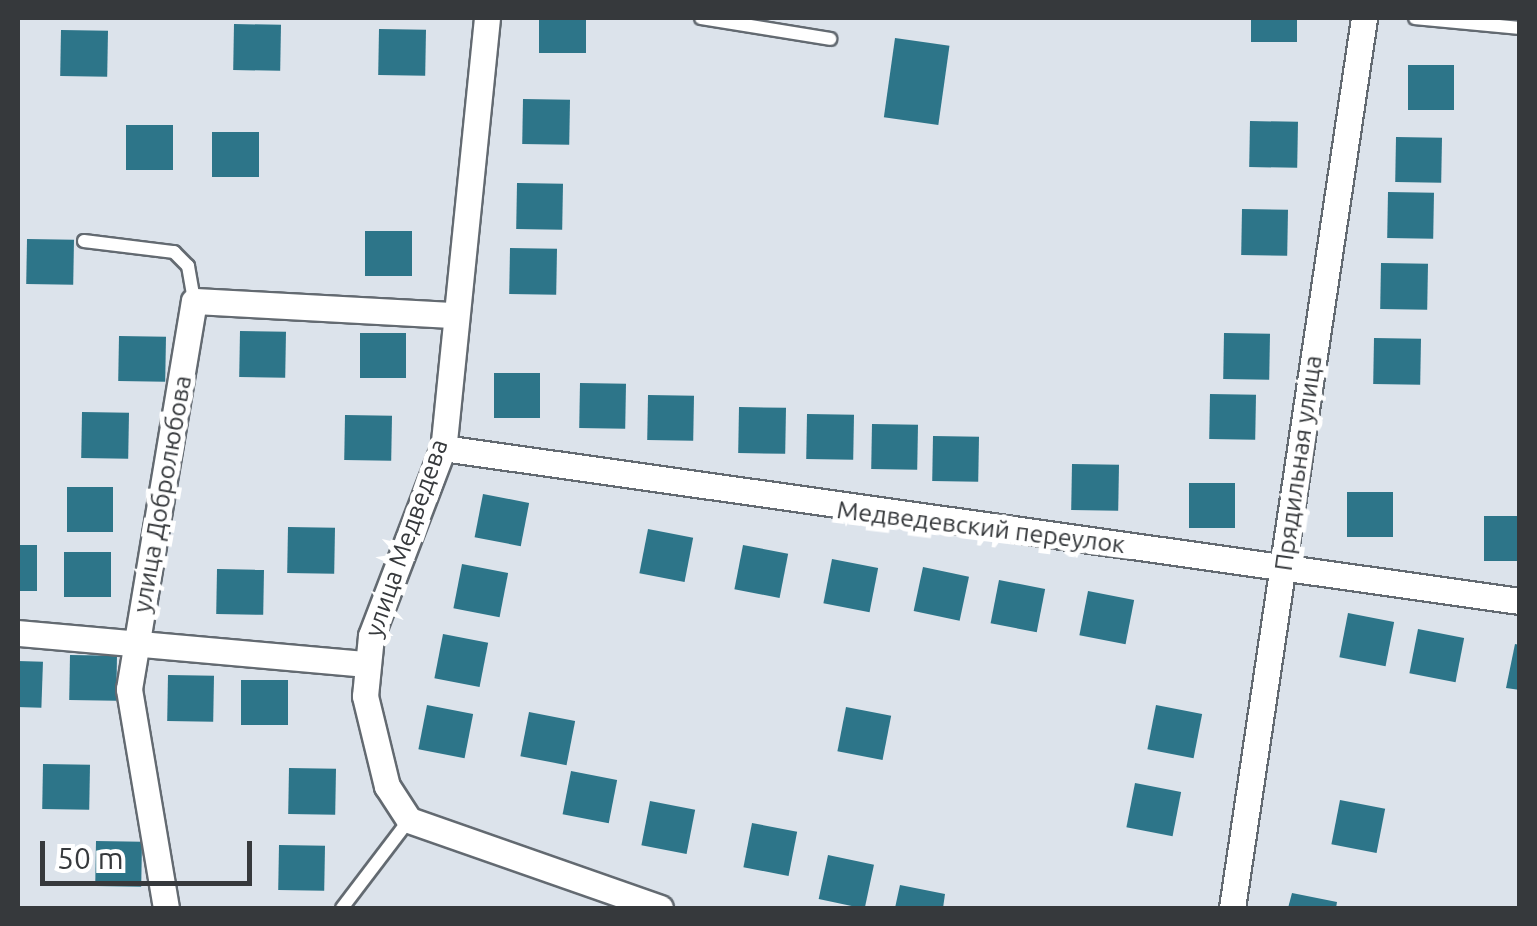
<!DOCTYPE html>
<meta charset="utf-8">
<style>
body{margin:0}
#map{position:relative;width:1537px;height:926px;overflow:hidden;background:#dce3eb;font-family:Ubuntu,sans-serif}
div>[style]{position:absolute}
[style*='--x']{left:calc(var(--x)*1px);top:calc(var(--y)*1px);width:calc(var(--w)*1px);rotate:calc(var(--a)*1deg)}
.building>*{inset:0;background:#2d7589;transform-origin:0 0}
.roads{filter:drop-shadow(2px 0 #636a71) drop-shadow(-2px 0 #636a71) drop-shadow(0 2px #636a71) drop-shadow(0 -2px #636a71)}
.service>*{height:12px;margin:-6px;padding:0 6px;transform-origin:6px;border-radius:6px;background:#fff}
.minor>*{height:25px;margin:-12.5px;padding:0 12.5px;transform-origin:12.5px;border-radius:12.5px;background:#fff}
span{translate:-50% -50%;white-space:nowrap;text-align:center;line-height:1.15;-webkit-text-stroke:10px #fff;paint-order:stroke}
.street-label{font-size:25px;color:#36393c}
.frame{position:absolute;inset:0;border:20px solid #36393c;pointer-events:none}
.scale{position:absolute;left:40px;top:841px;width:212px;height:45px;box-sizing:border-box;border:5px solid #36393c;border-top:0;padding-left:12px;font-size:30px;line-height:35px;white-space:nowrap;color:#36393c;-webkit-text-stroke:8px #fff;paint-order:stroke}
</style>
<div id="map">
<div class="building">
<i style="left:539px;top:18px;width:47px;height:35px"></i>
<i style="left:1251px;top:18px;width:46px;height:24px"></i>
<i style="left:234px;top:24px;width:47px;height:46px;rotate:1deg"></i>
<i style="left:379px;top:29px;width:47px;height:46px;rotate:1deg"></i>
<i style="left:61px;top:30px;width:47px;height:46px;rotate:1deg"></i>
<i style="left:895px;top:38px;width:55px;height:80px;rotate:8deg"></i>
<i style="left:1408px;top:65px;width:46px;height:45px"></i>
<i style="left:523px;top:99px;width:47px;height:45px;rotate:1deg"></i>
<i style="left:1250px;top:121px;width:48px;height:46px;rotate:1deg"></i>
<i style="left:126px;top:125px;width:47px;height:45px"></i>
<i style="left:212px;top:132px;width:47px;height:45px"></i>
<i style="left:1396px;top:137px;width:46px;height:45px;rotate:1deg"></i>
<i style="left:517px;top:183px;width:46px;height:46px;rotate:1deg"></i>
<i style="left:1388px;top:192px;width:46px;height:46px;rotate:1deg"></i>
<i style="left:1242px;top:209px;width:46px;height:46px;rotate:1deg"></i>
<i style="left:365px;top:231px;width:47px;height:45px"></i>
<i style="left:27px;top:239px;width:47px;height:45px;rotate:1deg"></i>
<i style="left:510px;top:248px;width:47px;height:46px;rotate:1deg"></i>
<i style="left:1381px;top:263px;width:47px;height:46px;rotate:1deg"></i>
<i style="left:240px;top:331px;width:46px;height:46px;rotate:1deg"></i>
<i style="left:360px;top:333px;width:46px;height:45px"></i>
<i style="left:1224px;top:333px;width:46px;height:46px;rotate:1deg"></i>
<i style="left:119px;top:336px;width:47px;height:45px;rotate:1deg"></i>
<i style="left:1374px;top:338px;width:47px;height:46px;rotate:1deg"></i>
<i style="left:494px;top:373px;width:46px;height:45px"></i>
<i style="left:580px;top:383px;width:46px;height:45px;rotate:1deg"></i>
<i style="left:1210px;top:394px;width:46px;height:45px;rotate:1deg"></i>
<i style="left:648px;top:395px;width:46px;height:45px;rotate:1deg"></i>
<i style="left:739px;top:407px;width:47px;height:46px;rotate:1deg"></i>
<i style="left:82px;top:412px;width:47px;height:46px;rotate:1deg"></i>
<i style="left:807px;top:414px;width:47px;height:45px;rotate:1deg"></i>
<i style="left:345px;top:415px;width:47px;height:45px;rotate:1deg"></i>
<i style="left:872px;top:424px;width:46px;height:45px;rotate:1deg"></i>
<i style="left:933px;top:436px;width:46px;height:45px;rotate:1deg"></i>
<i style="left:1072px;top:464px;width:47px;height:46px;rotate:1deg"></i>
<i style="left:1189px;top:483px;width:46px;height:45px"></i>
<i style="left:67px;top:487px;width:46px;height:45px"></i>
<i style="left:1347px;top:492px;width:46px;height:45px"></i>
<i style="left:483px;top:494px;width:47px;height:44px;rotate:11deg"></i>
<i style="left:1484px;top:516px;width:36px;height:45px"></i>
<i style="left:288px;top:527px;width:47px;height:46px;rotate:1deg"></i>
<i style="left:648px;top:529px;width:46px;height:45px;rotate:11deg"></i>
<i style="left:18px;top:545px;width:19px;height:46px"></i>
<i style="left:743px;top:545px;width:46px;height:45px;rotate:11deg"></i>
<i style="left:64px;top:552px;width:47px;height:45px"></i>
<i style="left:832px;top:559px;width:47px;height:45px;rotate:11deg"></i>
<i style="left:462px;top:564px;width:47px;height:45px;rotate:11deg"></i>
<i style="left:923px;top:567px;width:47px;height:45px;rotate:12deg"></i>
<i style="left:217px;top:569px;width:47px;height:45px;rotate:1deg"></i>
<i style="left:999px;top:580px;width:47px;height:44px;rotate:11deg"></i>
<i style="left:1088px;top:591px;width:47px;height:45px;rotate:11deg"></i>
<i style="left:1348px;top:613px;width:47px;height:45px;rotate:11deg"></i>
<i style="left:1418px;top:629px;width:47px;height:45px;rotate:11deg"></i>
<i style="left:443px;top:634px;width:46px;height:45px;rotate:11deg"></i>
<i style="clip-path:polygon(1515px 644px,1520px 645px,1520px 690px,1506px 688px)"></i>
<i style="left:70px;top:655px;width:47px;height:45px;rotate:1deg"></i>
<i style="left:18px;top:661px;width:25px;height:46px;rotate:2deg"></i>
<i style="left:168px;top:675px;width:46px;height:46px;rotate:1deg"></i>
<i style="left:241px;top:680px;width:47px;height:45px"></i>
<i style="left:427px;top:705px;width:47px;height:45px;rotate:11deg"></i>
<i style="left:1156px;top:705px;width:47px;height:45px;rotate:11deg"></i>
<i style="left:846px;top:707px;width:46px;height:45px;rotate:11deg"></i>
<i style="left:529px;top:712px;width:47px;height:45px;rotate:11deg"></i>
<i style="left:43px;top:764px;width:47px;height:45px;rotate:1deg"></i>
<i style="left:289px;top:768px;width:47px;height:46px;rotate:1deg"></i>
<i style="left:571px;top:771px;width:47px;height:44px;rotate:11deg"></i>
<i style="left:1135px;top:783px;width:47px;height:45px;rotate:11deg"></i>
<i style="left:1340px;top:800px;width:46px;height:45px;rotate:11deg"></i>
<i style="left:650px;top:801px;width:46px;height:45px;rotate:11deg"></i>
<i style="left:752px;top:823px;width:46px;height:45px;rotate:11deg"></i>
<i style="left:96px;top:841px;width:46px;height:45px;rotate:1deg"></i>
<i style="left:279px;top:845px;width:46px;height:45px;rotate:1deg"></i>
<i style="left:828px;top:855px;width:47px;height:45px;rotate:12deg"></i>
<i style="clip-path:polygon(900px 885px,945px 894px,943px 908px,895px 908px)"></i>
<i style="clip-path:polygon(1292px 893px,1337px 902px,1336px 908px,1288px 908px)"></i>
</div>
<div class="roads">
<div class="service">
<i style="--x:701;--y:18;--w:131;--a:9.2"></i>
<i style="--x:1415;--y:18;--w:105;--a:5.4"></i>
<i style="--x:84;--y:241;--w:91;--a:7"></i>
<i style="--x:174;--y:252;--w:20;--a:45"></i>
<i style="--x:188;--y:266;--w:36;--a:80"></i>
<i style="--x:342;--y:908;--w:111;--a:-52.7"></i>
</div>
<div class="minor">
<i style="--x:487;--y:18;--w:432;--a:95.8"></i>
<i style="--x:443;--y:448;--w:201;--a:111"></i>
<i style="--x:371;--y:636;--w:60;--a:95.7"></i>
<i style="--x:365;--y:696;--w:93;--a:76.3"></i>
<i style="--x:387;--y:786;--w:40;--a:57.1"></i>
<i style="--x:409;--y:820;--w:266;--a:19.3"></i>
<i style="--x:443;--y:448;--w:1088;--a:8.09"></i>
<i style="--x:18;--y:633;--w:346;--a:5.1"></i>
<i style="--x:166;--y:908;--w:222;--a:-99.6"></i>
<i style="--x:129;--y:689;--w:393;--a:-80.5"></i>
<i style="--x:194;--y:301;--w:259;--a:3.1"></i>
<i style="--x:1232;--y:908;--w:900;--a:-81.56"></i>
</div>
</div>
<div class="street-label">
<span style="left:1298px;top:463px;rotate:-82deg">Прядильная улица</span>
<span style="left:162px;top:494px;rotate:-80deg">улица Добролюбова</span>
<span style="left:981px;top:527px;rotate:7deg">Медведевский переулок</span>
<span style="left:406px;top:538px;rotate:-71deg">улица Медведева</span>
</div>
<div class="frame"></div>
<div class="scale">50 m</div>
</div>
